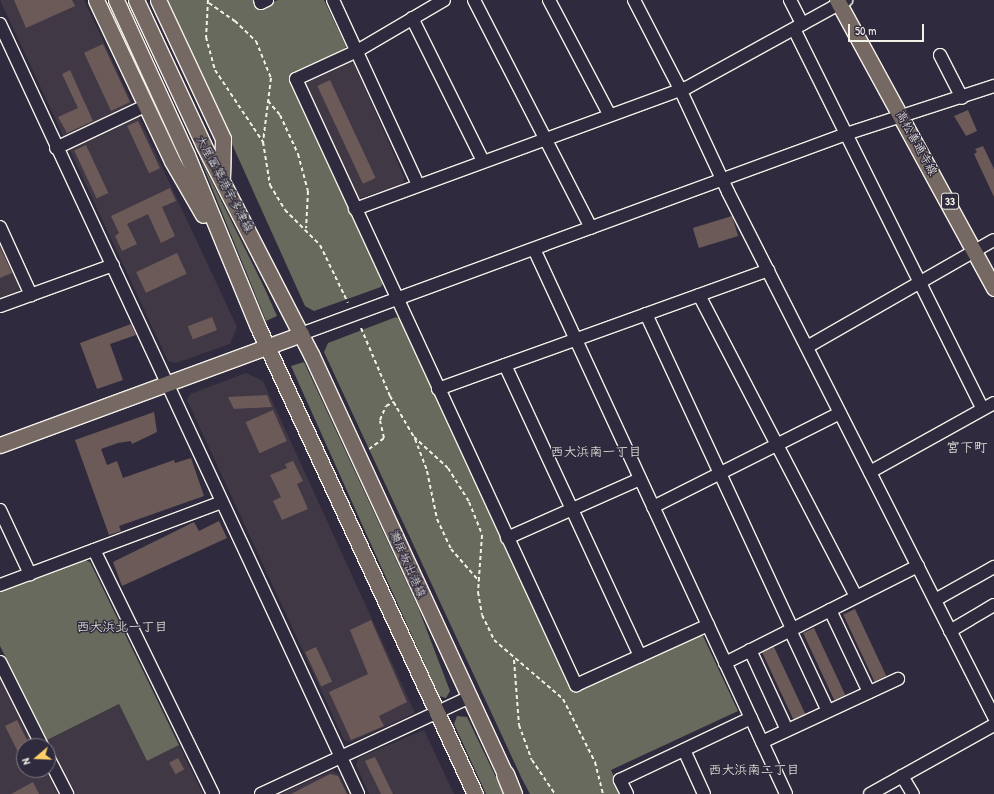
<!DOCTYPE html>
<meta charset="utf-8">
<style>
body{margin:0}
#map{position:relative;width:994px;height:794px;overflow:hidden;background:#2f2a3d;font-family:"Patrick Hand","Klee One",sans-serif}
div>[style]{position:absolute}
[style*='--x']{left:calc(var(--x)*1px);top:calc(var(--y)*1px);width:calc(var(--w)*1px);rotate:calc(var(--a)*1deg)}
.built>*{inset:0;background:#413845}
.green>*{inset:0;background:#676a5c}
.building>*{inset:0;background:#6c5a59;transform-origin:0 0}
.path>*{height:2px;margin-top:-1px;transform-origin:0;background:repeating-linear-gradient(90deg,#f4f1e8 0 4px,transparent 0 7px)}
.roads{filter:drop-shadow(1px 0 #f4f1e8) drop-shadow(-1px 0 #f4f1e8) drop-shadow(0 1px #f4f1e8) drop-shadow(0 -1px #f4f1e8)}
.minor>*{height:12px;margin:-6px;padding:0 6px;transform-origin:6px;border-radius:6px;background:#2f2a3d}
.major>*{height:15px;margin:-7.5px;padding:0 7.5px;transform-origin:7.5px;border-radius:7.5px;background:#766964}
.highway>*{height:17px;margin:-8.5px;padding:0 8.5px;transform-origin:8.5px;border-radius:8.5px;background:#766964}
span{translate:-50% -50%;white-space:nowrap;text-align:center;line-height:1.15;-webkit-text-stroke:3px #2f2a3d;paint-order:stroke}
.shield-label span{padding:1px 3px;background:#2f2a3d;border:1px solid;border-radius:3px;-webkit-text-stroke-width:0}
.shield-label{font-size:11px;color:#f4f1e8;font-weight:700}
.street-label{font-size:12px;color:#f4f1e8}
.neighbourhood-label{font-size:13px;color:#f4f1e8}
.quarter-label{font-size:14px;color:#f4f1e8}
.north{position:absolute;left:16px;top:738px;width:40px;height:40px;box-sizing:border-box;background:#2f2a3d;border:1px solid #7e7a81;border-radius:50%;rotate:251deg;font-size:11px;font-weight:700;line-height:16px;text-align:center;color:#f4f1e8}
.north::after{content:'';display:block;margin:auto;width:14px;height:18px;background:#ffd166;clip-path:polygon(50% 0,100% 100%,50% 72%,0 100%)}
.scale{position:absolute;left:848px;top:24px;width:76px;height:18px;box-sizing:border-box;border:2px solid #f4f1e8;border-top:0;padding-left:5px;font-size:12px;line-height:14px;white-space:nowrap;color:#f4f1e8;-webkit-text-stroke:3px #2f2a3d;paint-order:stroke}
</style>
<div id="map">
<div class="built">
<i style="clip-path:polygon(0 0,84px 0,237px 327px,230px 344px,176px 363px,168px 361px)"></i>
<i style="clip-path:polygon(349px 59px,353px 61px,404px 177px,403px 184px,358px 199px,303px 84px,305px 79px)"></i>
<i style="clip-path:polygon(0 244px,20px 287px,18px 292px,0 299px)"></i>
<i style="clip-path:polygon(246px 373px,263px 381px,415px 713px,351px 742px,344px 740px,187px 400px,190px 394px)"></i>
<i style="clip-path:polygon(0 679px,34px 746px,24px 746px,24px 770px,46px 770px,58px 794px,0 794px)"></i>
<i style="clip-path:polygon(119px 704px,147px 761px,179px 745px,203px 794px,73px 794px,47px 740px)"></i>
<i style="clip-path:polygon(424px 730px,454px 794px,369px 794px,356px 765px,358px 758px)"></i>
<i style="clip-path:polygon(332px 771px,339px 774px,348px 794px,280px 794px)"></i>
</div>
<div class="green">
<i style="clip-path:polygon(167px 0,253px 0,257px 9px,278px 0,324px 0,346px 46px,344px 50px,289px 77px,383px 283px,381px 287px,314px 311px,305px 306px)"></i>
<i style="clip-path:polygon(199px 156px,265px 289px,277px 316px,266px 321px)"></i>
<i style="clip-path:polygon(396px 317px,400px 319px,574px 692px,699px 634px,703px 636px,738px 711px,611px 770px,622px 794px,530px 794px,522px 779px,324px 352px,328px 343px)"></i>
<i style="clip-path:polygon(304px 362px,418px 607px,450px 691px,446px 698px,439px 696px,291px 366px)"></i>
<i style="clip-path:polygon(85px 560px,90px 562px,179px 745px,147px 761px,119px 704px,47px 740px,0 646px,0 592px)"></i>
<i style="clip-path:polygon(457px 716px,467px 717px,504px 794px,486px 794px,454px 724px)"></i>
</div>
<div class="building">
<i style="clip-path:polygon(14px 0,72px 0,75px 6px,26px 28px)"></i>
<i style="left:103px;top:44px;width:64px;height:21px;rotate:65deg"></i>
<i style="clip-path:polygon(70px 70px,93px 121px,67px 133px,58px 117px,78px 108px,62px 74px)"></i>
<i style="left:330px;top:80px;width:108px;height:14px;rotate:65deg"></i>
<i style="clip-path:polygon(968px 110px,977px 131px,966px 136px,954px 116px)"></i>
<i style="left:138px;top:121px;width:52px;height:12px;rotate:65deg"></i>
<i style="left:86px;top:145px;width:53px;height:13px;rotate:65deg"></i>
<i style="clip-path:polygon(983px 146px,994px 169px,994px 197px,974px 154px,977px 152px,975px 149px)"></i>
<i style="clip-path:polygon(170px 188px,176px 201px,162px 207px,175px 236px,161px 243px,148px 214px,127px 224px,137px 244px,122px 251px,115px 236px,119px 233px,111px 216px)"></i>
<i style="left:732px;top:216px;width:21px;height:41px;rotate:73deg"></i>
<i style="clip-path:polygon(0 247px,12px 273px,0 278px)"></i>
<i style="left:177px;top:253px;width:23px;height:45px;rotate:65deg"></i>
<i style="left:212px;top:317px;width:14px;height:26px;rotate:69deg"></i>
<i style="clip-path:polygon(131px 324px,136px 335px,110px 344px,123px 380px,97px 389px,80px 343px)"></i>
<i style="clip-path:polygon(267px 395px,272px 407px,234px 409px,228px 397px)"></i>
<i style="left:273px;top:410px;width:34px;height:30px;rotate:66deg"></i>
<i style="clip-path:polygon(154px 412px,157px 432px,132px 444px,131px 441px,118px 443px,101px 449px,107px 465px,117px 461px,123px 478px,174px 460px,175px 463px,191px 458px,204px 496px,119px 526px,121px 531px,109px 535px,75px 440px)"></i>
<i style="clip-path:polygon(293px 461px,303px 481px,297px 484px,308px 509px,282px 520px,273px 501px,281px 497px,270px 475px,287px 468px,285px 464px)"></i>
<i style="clip-path:polygon(219px 521px,227px 538px,122px 586px,113px 562px,194px 522px,199px 531px)"></i>
<i style="left:855px;top:609px;width:74px;height:13px;rotate:65deg"></i>
<i style="clip-path:polygon(371px 620px,407px 702px,379px 716px,384px 726px,351px 740px,329px 692px,368px 674px,350px 630px)"></i>
<i style="left:814px;top:628px;width:74px;height:12px;rotate:65deg"></i>
<i style="left:316px;top:647px;width:38px;height:12px;rotate:65deg"></i>
<i style="left:774px;top:647px;width:74px;height:13px;rotate:65deg"></i>
<i style="clip-path:polygon(17px 720px,30px 746px,24px 746px,24px 764px,5px 726px)"></i>
<i style="clip-path:polygon(375px 757px,393px 794px,381px 794px,365px 761px)"></i>
<i style="left:178px;top:758px;width:13px;height:10px;rotate:61deg"></i>
<i style="clip-path:polygon(330px 774px,338px 776px,347px 794px,291px 794px)"></i>
<i style="clip-path:polygon(33px 782px,39px 794px,11px 794px)"></i>
</div>
<div class="path">
<i style="--x:208;--y:0;--w:37;--a:93"></i>
<i style="--x:206;--y:37;--w:34;--a:75"></i>
<i style="--x:215;--y:70;--w:87;--a:56.3"></i>
<i style="--x:209;--y:3;--w:32;--a:35"></i>
<i style="--x:235;--y:21;--w:29;--a:44"></i>
<i style="--x:256;--y:41;--w:40;--a:68"></i>
<i style="--x:271;--y:78;--w:64;--a:97.1"></i>
<i style="--x:263;--y:142;--w:44;--a:80.8"></i>
<i style="--x:270;--y:185;--w:29;--a:59"></i>
<i style="--x:285;--y:210;--w:49;--a:45"></i>
<i style="--x:320;--y:245;--w:64;--a:64.2"></i>
<i style="--x:268;--y:101;--w:18;--a:49"></i>
<i style="--x:280;--y:115;--w:43;--a:65.2"></i>
<i style="--x:298;--y:154;--w:38;--a:75"></i>
<i style="--x:308;--y:191;--w:37;--a:93"></i>
<i style="--x:361;--y:328;--w:74;--a:66.9"></i>
<i style="--x:390;--y:396;--w:48;--a:59.7"></i>
<i style="--x:414;--y:437;--w:46;--a:42.4"></i>
<i style="--x:448;--y:468;--w:40;--a:58"></i>
<i style="--x:469;--y:502;--w:35;--a:68"></i>
<i style="--x:482;--y:535;--w:57;--a:94"></i>
<i style="--x:478;--y:592;--w:23;--a:80"></i>
<i style="--x:482;--y:615;--w:28;--a:64"></i>
<i style="--x:494;--y:640;--w:91;--a:40.5"></i>
<i style="--x:563;--y:699;--w:71;--a:63.1"></i>
<i style="--x:595;--y:762;--w:33;--a:76"></i>
<i style="--x:415;--y:439;--w:34;--a:69"></i>
<i style="--x:427;--y:471;--w:49;--a:78.2"></i>
<i style="--x:437;--y:519;--w:33;--a:65"></i>
<i style="--x:451;--y:549;--w:43;--a:48.8"></i>
<i style="--x:369;--y:449;--w:19;--a:-36"></i>
<i style="--x:384;--y:438;--w:18;--a:-103"></i>
<i style="--x:380;--y:420;--w:15;--a:-67"></i>
<i style="--x:386;--y:406;--w:9;--a:-27"></i>
<i style="--x:514;--y:660;--w:65;--a:85.6"></i>
<i style="--x:519;--y:725;--w:37;--a:70"></i>
<i style="--x:532;--y:760;--w:41;--a:55.9"></i>
</div>
<div class="roads">
<div class="minor">
<i style="--x:260;--y:0;--w:3;--a:72"></i>
<i style="--x:261;--y:3;--w:7;--a:-27"></i>
<i style="--x:333;--y:0;--w:204;--a:65.3"></i>
<i style="--x:444;--y:0;--w:101;--a:149.6"></i>
<i style="--x:357;--y:51;--w:67;--a:155.3"></i>
<i style="--x:296;--y:79;--w:668;--a:65.2"></i>
<i style="--x:576;--y:685;--w:145;--a:-24.4"></i>
<i style="--x:474;--y:0;--w:256;--a:62.8"></i>
<i style="--x:549;--y:0;--w:129;--a:62.2"></i>
<i style="--x:634;--y:0;--w:100;--a:62.7"></i>
<i style="--x:680;--y:89;--w:114;--a:65"></i>
<i style="--x:728;--y:192;--w:589;--a:63.13"></i>
<i style="--x:790;--y:0;--w:27;--a:63"></i>
<i style="--x:412;--y:18;--w:160;--a:63.6"></i>
<i style="--x:0;--y:24;--w:849;--a:65.06"></i>
<i style="--x:794;--y:29;--w:423;--a:63.6"></i>
<i style="--x:940;--y:55;--w:48;--a:62.9"></i>
<i style="--x:56;--y:148;--w:98;--a:-25.3"></i>
<i style="--x:355;--y:209;--w:352;--a:-20.1"></i>
<i style="--x:686;--y:88;--w:183;--a:-28.8"></i>
<i style="--x:0;--y:227;--w:75;--a:65.5"></i>
<i style="--x:534;--y:249;--w:600;--a:65.18"></i>
<i style="--x:699;--y:295;--w:340;--a:62.5"></i>
<i style="--x:0;--y:306;--w:120;--a:-19.9"></i>
<i style="--x:646;--y:314;--w:347;--a:65.1"></i>
<i style="--x:301;--y:334;--w:581;--a:-20.15"></i>
<i style="--x:846;--y:134;--w:156;--a:-18"></i>
<i style="--x:807;--y:347;--w:215;--a:-29.8"></i>
<i style="--x:505;--y:365;--w:321;--a:65.1"></i>
<i style="--x:438;--y:389;--w:351;--a:-19.8"></i>
<i style="--x:870;--y:472;--w:142;--a:-29.1"></i>
<i style="--x:653;--y:507;--w:209;--a:-26.7"></i>
<i style="--x:0;--y:510;--w:71;--a:64.9"></i>
<i style="--x:507;--y:538;--w:145;--a:-23.9"></i>
<i style="--x:94;--y:550;--w:271;--a:64"></i>
<i style="--x:0;--y:585;--w:237;--a:-20.5"></i>
<i style="--x:935;--y:600;--w:68;--a:-29.2"></i>
<i style="--x:830;--y:610;--w:91;--a:64.6"></i>
<i style="--x:790;--y:630;--w:89;--a:64.9"></i>
<i style="--x:950;--y:631;--w:51;--a:-30.6"></i>
<i style="--x:750;--y:650;--w:88;--a:65.2"></i>
<i style="--x:0;--y:662;--w:94;--a:63.4"></i>
<i style="--x:725;--y:663;--w:216;--a:-26.7"></i>
<i style="--x:762;--y:742;--w:150;--a:-24.9"></i>
<i style="--x:684;--y:750;--w:48;--a:65.6"></i>
<i style="--x:48;--y:757;--w:42;--a:62.8"></i>
<i style="--x:902;--y:776;--w:21;--a:59"></i>
<i style="--x:261;--y:794;--w:228;--a:-24.9"></i>
<i style="--x:627;--y:794;--w:16;--a:-117"></i>
<i style="--x:620;--y:780;--w:145;--a:-25.3"></i>
<i style="--x:870;--y:794;--w:142;--a:-29.1"></i>
</div>
<div class="major">
<i style="--x:96;--y:0;--w:178;--a:64.7"></i>
<i style="--x:172;--y:161;--w:62;--a:60.1"></i>
<i style="--x:116;--y:0;--w:170;--a:65.4"></i>
<i style="--x:187;--y:155;--w:186;--a:67.6"></i>
<i style="--x:258;--y:327;--w:515;--a:65.08"></i>
<i style="--x:136;--y:0;--w:161;--a:65"></i>
<i style="--x:204;--y:146;--w:234;--a:62.8"></i>
<i style="--x:311;--y:354;--w:474;--a:65.2"></i>
<i style="--x:158;--y:0;--w:153;--a:64.9"></i>
<i style="--x:223;--y:139;--w:40;--a:91.4"></i>
<i style="--x:837;--y:0;--w:328;--a:61.4"></i>
<i style="--x:0;--y:445;--w:321;--a:-20.2"></i>
</div>
<div class="highway">
<i style="--x:505;--y:774;--w:22;--a:68"></i>
</div>
</div>
<div class="shield-label">
<span style="left:950px;top:201px">33</span>
</div>
<div class="street-label">
<span style="left:917px;top:143px;rotate:61deg">高松善通寺線</span>
<span style="left:225px;top:184px;rotate:62deg">大屋冨築港宇多津線</span>
<span style="left:408px;top:564px;rotate:66deg">瀬居坂出港線</span>
</div>
<div class="neighbourhood-label">
<span style="left:596px;top:451px">西大浜南一丁目</span>
<span style="left:122px;top:626px">西大浜北一丁目</span>
<span style="left:754px;top:769px">西大浜南二丁目</span>
</div>
<div class="quarter-label">
<span style="left:967px;top:447px">宮下町</span>
</div>
<div class="north">N</div>
<div class="scale">50 m</div>
</div>
